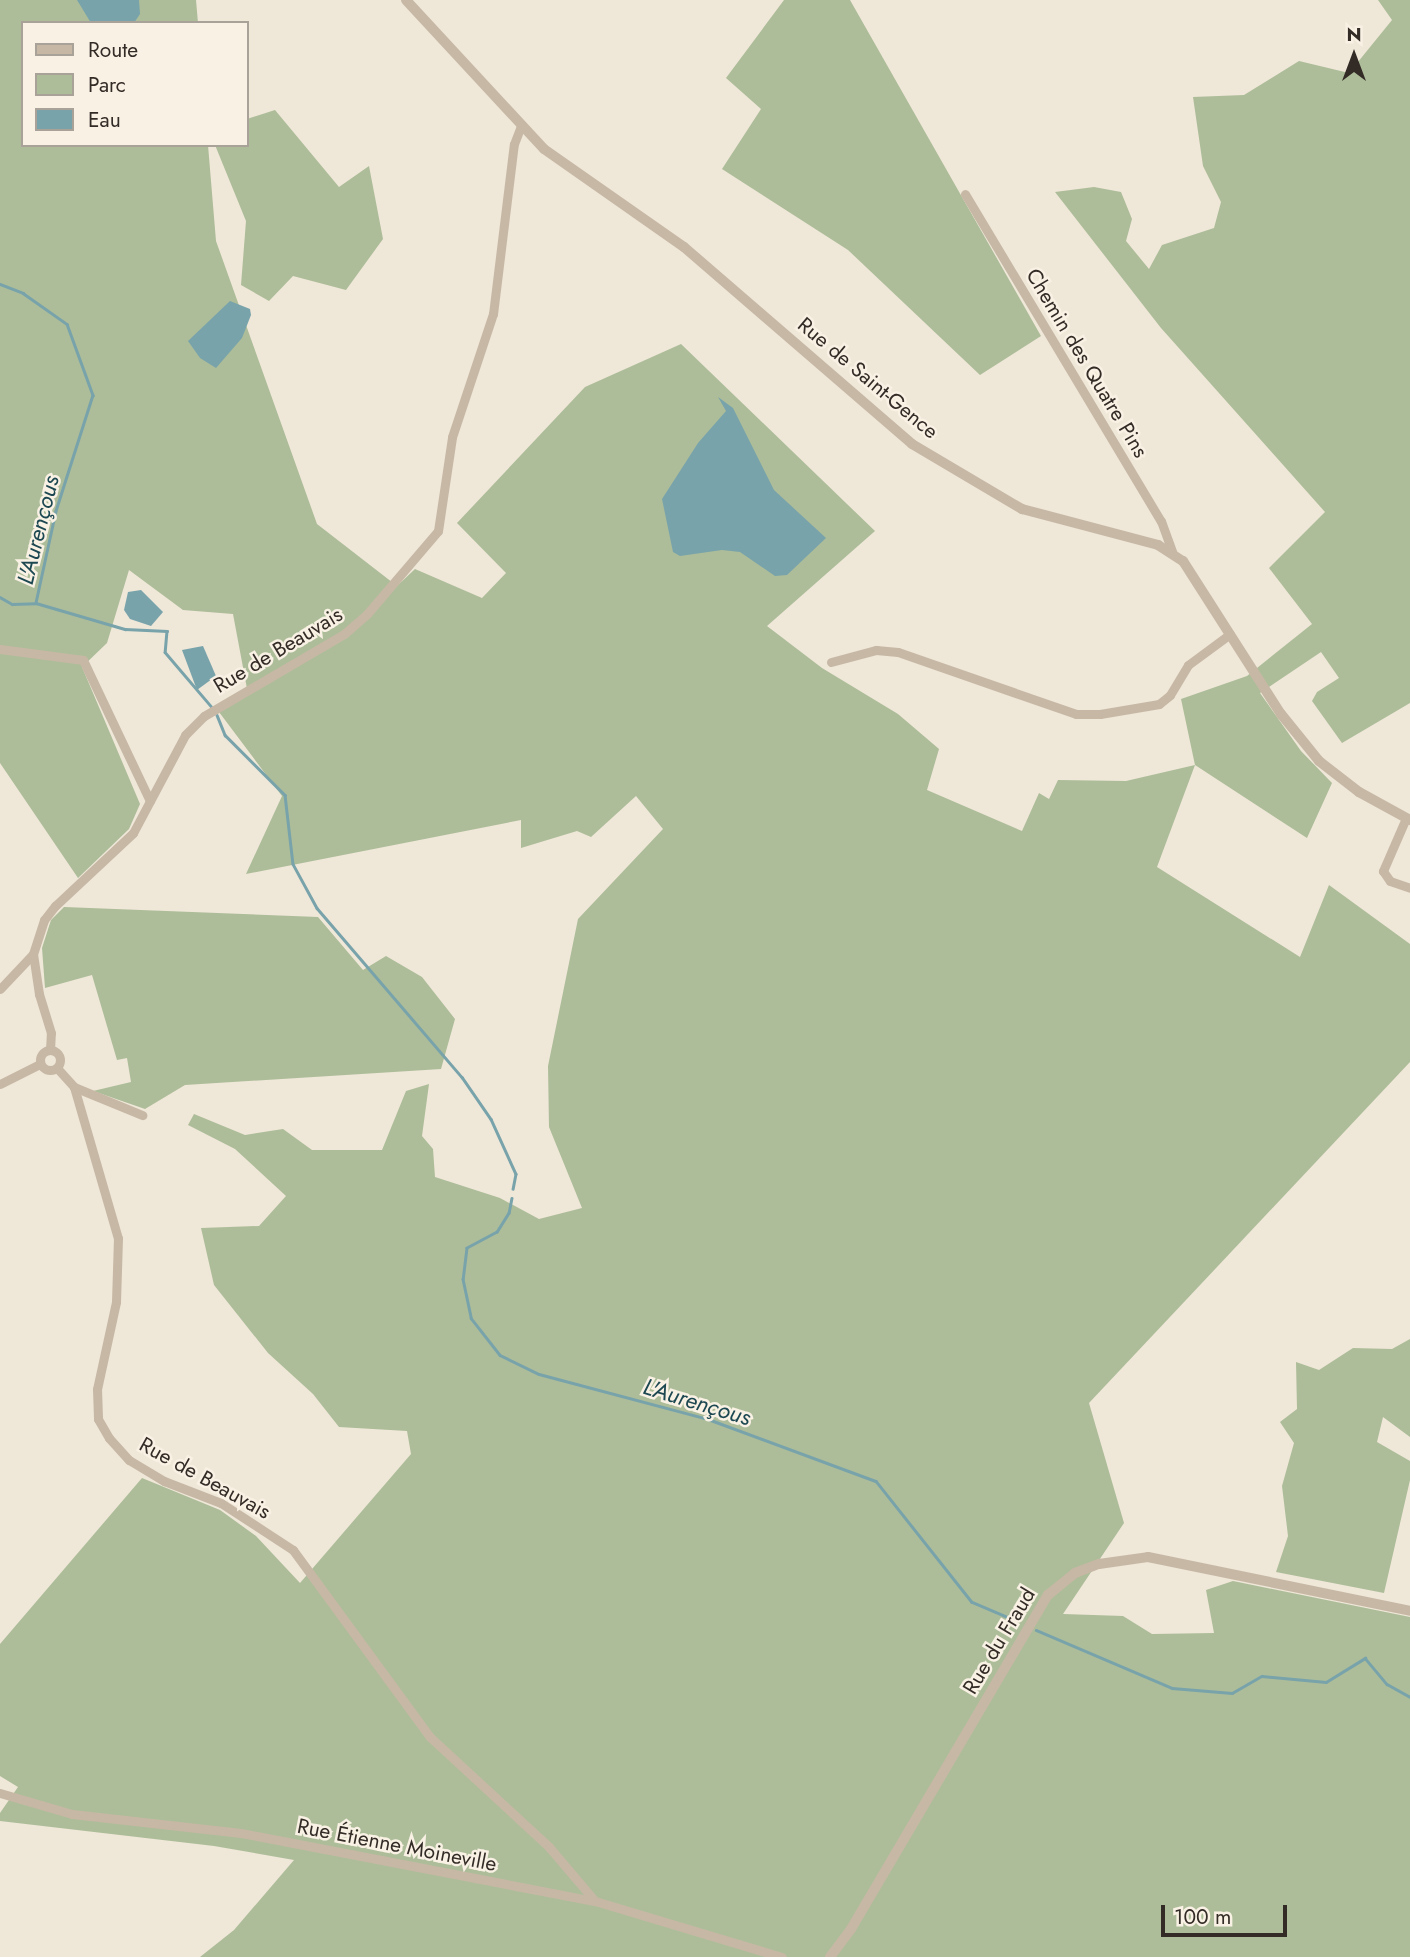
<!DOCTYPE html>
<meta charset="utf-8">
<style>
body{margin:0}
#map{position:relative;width:1410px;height:1957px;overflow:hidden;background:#efe7d8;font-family:Jost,sans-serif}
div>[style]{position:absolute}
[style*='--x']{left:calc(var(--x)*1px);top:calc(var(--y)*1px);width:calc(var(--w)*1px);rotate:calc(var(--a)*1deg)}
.green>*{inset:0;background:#adbd99}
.water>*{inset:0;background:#78a3ab}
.stream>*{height:2.5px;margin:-1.25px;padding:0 1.25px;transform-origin:1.25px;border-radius:1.25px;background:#78a3ab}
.minor>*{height:9px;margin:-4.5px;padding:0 4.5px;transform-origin:4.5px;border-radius:4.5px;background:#c7b8a5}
.minor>.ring{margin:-4.5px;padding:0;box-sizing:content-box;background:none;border:9px solid #c7b8a5;border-radius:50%}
.tertiary>*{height:10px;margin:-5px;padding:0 5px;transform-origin:5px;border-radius:5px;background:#c7b8a5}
span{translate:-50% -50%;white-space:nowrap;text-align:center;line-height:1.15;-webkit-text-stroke:5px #f8f1e4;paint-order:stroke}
.street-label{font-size:21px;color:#332b26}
.water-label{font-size:23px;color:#1d4852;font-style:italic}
.legend{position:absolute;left:21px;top:21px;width:228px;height:126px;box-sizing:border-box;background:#f8f1e4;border:2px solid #a9a298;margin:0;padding:9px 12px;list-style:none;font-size:21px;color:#332b26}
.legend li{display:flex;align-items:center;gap:14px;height:35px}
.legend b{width:35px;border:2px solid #a9a298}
.north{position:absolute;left:1319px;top:21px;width:70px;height:70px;-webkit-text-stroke:5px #f8f1e4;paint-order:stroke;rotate:0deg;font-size:19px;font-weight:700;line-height:28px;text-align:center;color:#332b26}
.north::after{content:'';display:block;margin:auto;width:24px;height:32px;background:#332b26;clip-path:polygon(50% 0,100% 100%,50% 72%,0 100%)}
.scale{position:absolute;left:1161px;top:1905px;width:126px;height:32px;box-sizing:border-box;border:4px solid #332b26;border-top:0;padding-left:9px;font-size:21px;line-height:24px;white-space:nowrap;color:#332b26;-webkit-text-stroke:5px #f8f1e4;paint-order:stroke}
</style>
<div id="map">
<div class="green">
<i style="clip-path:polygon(0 0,196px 0,198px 23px,23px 23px,23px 145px,208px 145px,216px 241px,317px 524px,397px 586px,415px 569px,482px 598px,506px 573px,457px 523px,585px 387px,681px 344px,875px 531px,767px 626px,822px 668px,898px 714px,939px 749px,927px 790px,1022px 831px,1039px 793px,1049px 799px,1058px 780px,1126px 781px,1195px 765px,1181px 699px,1247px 676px,1312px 624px,1269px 568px,1325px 512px,1161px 328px,1055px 192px,1094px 187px,1121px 192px,1132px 219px,1126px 241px,1149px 269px,1162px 245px,1214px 228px,1221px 202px,1203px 166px,1193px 97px,1244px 95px,1299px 61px,1349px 73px,1392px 20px,1378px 0,1410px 0,1410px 703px,1342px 743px,1312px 701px,1317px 692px,1339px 678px,1321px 652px,1260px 693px,1301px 751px,1332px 783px,1307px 838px,1195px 765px,1157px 867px,1300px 957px,1329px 885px,1410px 944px,1410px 1062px,1089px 1403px,1124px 1523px,1063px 1614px,1123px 1616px,1152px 1634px,1214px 1633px,1206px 1590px,1233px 1581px,1410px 1617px,1410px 1957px,200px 1957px,234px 1930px,294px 1860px,214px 1846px,0 1821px,0 1813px,18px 1787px,0 1776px,0 1644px,142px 1478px,220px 1510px,256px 1536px,300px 1583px,411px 1454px,407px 1431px,339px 1427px,313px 1394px,268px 1353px,214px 1285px,201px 1228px,259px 1226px,286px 1196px,235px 1149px,188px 1125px,194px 1114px,245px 1135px,283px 1129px,312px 1150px,382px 1150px,406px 1091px,429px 1084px,422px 1136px,433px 1149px,435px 1177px,500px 1198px,539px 1219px,582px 1208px,549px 1127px,548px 1066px,578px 919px,663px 829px,636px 796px,591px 837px,577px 831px,521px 848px,521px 820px,246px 874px,282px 796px,219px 712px,248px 694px,233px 614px,183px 610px,129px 570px,107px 643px,82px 667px,140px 804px,129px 829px,78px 878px,0 763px)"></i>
<i style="clip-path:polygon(784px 0,850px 0,1041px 336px,980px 375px,848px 250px,722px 169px,761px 109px,726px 78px)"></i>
<i style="clip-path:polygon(275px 110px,339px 187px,369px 166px,383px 239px,346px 290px,293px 276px,269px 301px,241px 285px,246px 221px,215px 145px,247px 145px,247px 119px)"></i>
<i style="clip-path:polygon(64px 907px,318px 917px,363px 970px,386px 956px,422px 977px,455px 1019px,441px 1069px,185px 1085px,145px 1109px,93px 1091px,131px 1082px,127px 1058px,117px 1060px,92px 975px,45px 988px,42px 948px,51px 920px)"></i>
<i style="clip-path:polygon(1410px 1339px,1410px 1437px,1383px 1417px,1377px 1442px,1410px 1461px,1410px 1480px,1384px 1593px,1276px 1572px,1288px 1536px,1282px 1486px,1294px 1443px,1280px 1422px,1297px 1409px,1296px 1362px,1319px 1370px,1353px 1348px,1392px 1349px)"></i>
</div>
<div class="water">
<i style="clip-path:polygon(77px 0,139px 0,140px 14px,134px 23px,91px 23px)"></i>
<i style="clip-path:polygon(230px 301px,250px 309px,251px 315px,242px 338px,216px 368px,200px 358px,188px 341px)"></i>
<i style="clip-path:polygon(718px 397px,733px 408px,774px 490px,826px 538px,787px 575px,775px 576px,740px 552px,722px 550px,680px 556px,673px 552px,662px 499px,698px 443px,726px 411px)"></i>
<i style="clip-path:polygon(141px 590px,163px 612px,151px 626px,130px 619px,124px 610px,128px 592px)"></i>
<i style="clip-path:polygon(203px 646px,216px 676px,197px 690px,182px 650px)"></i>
</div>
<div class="stream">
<i style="--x:0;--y:284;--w:25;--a:21"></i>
<i style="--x:23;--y:293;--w:54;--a:35.2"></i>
<i style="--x:67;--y:324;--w:76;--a:69.9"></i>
<i style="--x:93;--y:395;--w:122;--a:107.7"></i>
<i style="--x:56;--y:511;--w:94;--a:102.3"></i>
<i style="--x:36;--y:603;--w:93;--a:16.3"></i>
<i style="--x:125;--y:629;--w:42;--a:2.7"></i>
<i style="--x:167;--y:631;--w:21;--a:95"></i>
<i style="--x:165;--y:652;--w:71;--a:49.6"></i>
<i style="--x:0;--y:597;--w:14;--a:30"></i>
<i style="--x:12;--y:604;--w:24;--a:-2"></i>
<i style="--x:217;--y:715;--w:22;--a:68"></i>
<i style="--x:225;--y:735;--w:85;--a:45"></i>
<i style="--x:285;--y:795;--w:69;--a:83.4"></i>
<i style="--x:293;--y:864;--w:50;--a:61.4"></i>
<i style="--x:317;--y:908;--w:223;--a:49.4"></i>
<i style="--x:462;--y:1077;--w:51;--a:55.4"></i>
<i style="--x:491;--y:1119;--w:60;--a:65.6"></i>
<i style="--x:516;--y:1174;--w:15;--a:101"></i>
<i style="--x:512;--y:1198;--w:15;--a:101"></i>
<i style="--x:509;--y:1213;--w:22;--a:122"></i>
<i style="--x:497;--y:1232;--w:34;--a:152"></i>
<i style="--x:467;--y:1248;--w:31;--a:97"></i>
<i style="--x:463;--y:1279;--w:40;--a:78"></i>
<i style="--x:471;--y:1318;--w:47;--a:51.9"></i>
<i style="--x:500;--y:1355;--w:43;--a:26"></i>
<i style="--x:539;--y:1374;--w:175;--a:14.9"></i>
<i style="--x:708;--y:1419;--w:179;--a:20.3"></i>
<i style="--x:876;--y:1481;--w:154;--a:51.6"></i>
<i style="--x:972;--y:1602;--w:43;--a:23"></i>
<i style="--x:1036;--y:1630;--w:148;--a:23.1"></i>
<i style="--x:1172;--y:1688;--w:60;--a:4.8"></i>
<i style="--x:1232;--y:1693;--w:34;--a:-30"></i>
<i style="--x:1262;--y:1676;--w:64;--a:5.4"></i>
<i style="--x:1326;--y:1682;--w:46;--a:-31.6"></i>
<i style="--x:1365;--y:1658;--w:34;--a:50"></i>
<i style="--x:1387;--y:1684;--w:26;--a:29"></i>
</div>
<div class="minor">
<i style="--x:965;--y:194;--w:381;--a:59.1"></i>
<i style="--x:1161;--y:521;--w:33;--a:70"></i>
<i style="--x:0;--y:649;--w:84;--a:7.5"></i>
<i style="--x:83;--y:660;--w:156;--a:64.6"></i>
<i style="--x:831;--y:662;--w:47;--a:-14.9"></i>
<i style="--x:876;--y:650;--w:22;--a:5"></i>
<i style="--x:898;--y:652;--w:188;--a:19.2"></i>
<i style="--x:1076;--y:714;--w:24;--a:0"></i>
<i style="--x:1100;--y:714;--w:60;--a:-9.6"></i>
<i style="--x:1159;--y:704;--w:14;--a:-39"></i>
<i style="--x:1170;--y:695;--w:35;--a:-59"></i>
<i style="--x:1188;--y:665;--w:52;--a:-36.4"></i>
<i style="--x:1406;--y:818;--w:58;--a:113.5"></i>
<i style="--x:1383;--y:871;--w:12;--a:55"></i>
<i style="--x:1390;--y:881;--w:21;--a:19"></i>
<i style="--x:0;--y:989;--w:48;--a:-46.7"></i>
<i class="ring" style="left:40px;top:1050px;width:11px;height:11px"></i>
<i style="--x:50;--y:1050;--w:17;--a:-87"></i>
<i style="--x:51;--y:1033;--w:41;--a:-107.1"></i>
<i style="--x:39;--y:994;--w:40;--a:-98.5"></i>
<i style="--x:33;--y:954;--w:36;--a:-72"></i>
<i style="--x:44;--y:920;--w:18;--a:-52"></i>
<i style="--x:55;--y:906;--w:107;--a:-43.1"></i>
<i style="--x:133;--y:833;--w:111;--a:-62"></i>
<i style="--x:185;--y:735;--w:27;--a:-45"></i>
<i style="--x:204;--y:716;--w:162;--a:-30.4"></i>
<i style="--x:344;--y:634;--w:30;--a:-41"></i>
<i style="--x:367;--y:614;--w:109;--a:-49.5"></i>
<i style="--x:438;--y:531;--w:95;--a:-81.5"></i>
<i style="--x:452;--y:437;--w:130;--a:-71.6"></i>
<i style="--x:493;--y:314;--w:171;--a:-83"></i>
<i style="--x:514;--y:144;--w:19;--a:-69"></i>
<i style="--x:57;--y:1068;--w:25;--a:48"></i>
<i style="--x:74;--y:1087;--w:157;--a:73.8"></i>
<i style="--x:118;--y:1238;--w:64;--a:91.8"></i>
<i style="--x:116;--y:1302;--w:89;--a:102.3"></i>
<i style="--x:97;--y:1389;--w:30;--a:88"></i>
<i style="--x:98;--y:1419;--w:22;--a:60"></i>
<i style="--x:109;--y:1438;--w:30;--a:48"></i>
<i style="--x:129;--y:1460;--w:41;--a:31"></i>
<i style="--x:164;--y:1481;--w:61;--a:21.1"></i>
<i style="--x:221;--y:1503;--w:86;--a:33.1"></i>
<i style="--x:293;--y:1550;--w:232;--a:53.8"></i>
<i style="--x:430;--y:1737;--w:162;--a:42.7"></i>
<i style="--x:549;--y:1847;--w:71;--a:49.6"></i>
<i style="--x:0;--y:1084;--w:45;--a:-26.6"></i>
<i style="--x:74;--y:1087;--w:74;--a:22.4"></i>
<i style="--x:0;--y:1793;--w:75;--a:16.3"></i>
<i style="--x:72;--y:1814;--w:170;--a:6.4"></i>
<i style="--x:241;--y:1833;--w:360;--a:10.9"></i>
<i style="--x:595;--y:1901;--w:195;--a:16.7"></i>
</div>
<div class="tertiary">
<i style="--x:406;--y:0;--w:203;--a:47.2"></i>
<i style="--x:544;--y:149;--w:171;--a:35"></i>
<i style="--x:684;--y:247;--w:301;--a:40.8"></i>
<i style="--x:912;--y:444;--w:128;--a:30.6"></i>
<i style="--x:1022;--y:509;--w:141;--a:14.8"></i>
<i style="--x:1158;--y:545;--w:30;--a:33"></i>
<i style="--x:1183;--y:561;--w:182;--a:57.4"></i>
<i style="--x:1281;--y:714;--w:60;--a:51"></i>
<i style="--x:1319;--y:761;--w:51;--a:37.8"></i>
<i style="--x:1359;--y:792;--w:58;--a:28.8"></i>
<i style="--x:830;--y:1957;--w:35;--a:-53"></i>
<i style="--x:851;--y:1929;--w:388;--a:-59.5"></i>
<i style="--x:1048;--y:1595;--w:35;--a:-39"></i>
<i style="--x:1075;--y:1573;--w:26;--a:-21"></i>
<i style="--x:1099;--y:1564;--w:49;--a:-8.1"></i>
<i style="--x:1148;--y:1557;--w:268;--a:11.6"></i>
</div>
<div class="street-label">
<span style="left:1087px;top:363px;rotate:59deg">Chemin des Quatre Pins</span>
<span style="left:868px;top:378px;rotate:40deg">Rue de Saint-Gence</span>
<span style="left:278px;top:650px;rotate:-31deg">Rue de Beauvais</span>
<span style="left:205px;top:1478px;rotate:29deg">Rue de Beauvais</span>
<span style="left:999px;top:1641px;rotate:-59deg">Rue du Fraud</span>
<span style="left:397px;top:1845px;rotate:11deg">Rue Étienne Moineville</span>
</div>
<div class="water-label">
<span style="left:38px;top:530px;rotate:-76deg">L'Aurençous</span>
<span style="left:697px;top:1402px;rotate:17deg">L'Aurençous</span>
</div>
<ul class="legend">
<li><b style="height:9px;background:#c7b8a5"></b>Route</li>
<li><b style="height:19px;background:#adbd99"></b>Parc</li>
<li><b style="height:19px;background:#78a3ab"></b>Eau</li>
</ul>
<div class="north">N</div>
<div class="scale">100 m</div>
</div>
